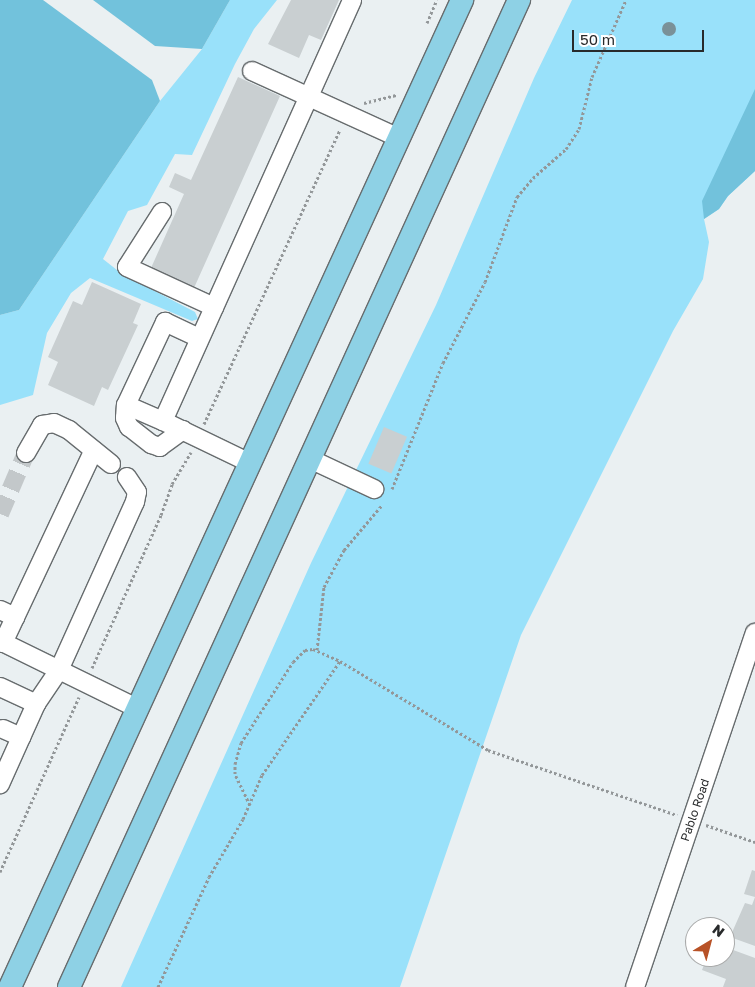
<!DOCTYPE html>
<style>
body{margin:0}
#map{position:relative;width:755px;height:987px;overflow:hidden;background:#eaf0f2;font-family:"Golos Text",sans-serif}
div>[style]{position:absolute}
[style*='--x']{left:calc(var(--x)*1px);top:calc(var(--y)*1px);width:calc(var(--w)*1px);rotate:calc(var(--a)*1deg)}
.green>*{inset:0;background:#99e1fa}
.water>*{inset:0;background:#72c2dc}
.building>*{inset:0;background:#c9cfd1;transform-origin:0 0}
.minor-tunnel>*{height:18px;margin-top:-9px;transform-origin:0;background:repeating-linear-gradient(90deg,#c3c8ca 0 18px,transparent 0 27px)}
.path>*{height:3px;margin-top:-1.5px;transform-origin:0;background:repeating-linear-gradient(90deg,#939799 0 2.5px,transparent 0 5px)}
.roads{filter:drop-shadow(1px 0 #676c6e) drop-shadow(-1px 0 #676c6e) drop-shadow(0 1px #676c6e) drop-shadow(0 -1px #676c6e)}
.minor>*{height:18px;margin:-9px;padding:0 9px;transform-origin:9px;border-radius:9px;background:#fff}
.major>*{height:22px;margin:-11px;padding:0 11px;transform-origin:11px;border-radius:11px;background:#8ed1e5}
.trees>*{width:14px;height:14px;margin:-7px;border-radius:50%;background:#7a9198}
span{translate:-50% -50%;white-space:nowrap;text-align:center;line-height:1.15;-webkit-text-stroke:4px #fff;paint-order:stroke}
.street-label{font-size:12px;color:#282a2b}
.north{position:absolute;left:685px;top:917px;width:50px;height:50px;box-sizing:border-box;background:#fff;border:1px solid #a9aaaa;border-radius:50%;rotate:37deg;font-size:14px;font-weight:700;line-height:20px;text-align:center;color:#282a2b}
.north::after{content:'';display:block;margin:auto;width:18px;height:22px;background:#b85227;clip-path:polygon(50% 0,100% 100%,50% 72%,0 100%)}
.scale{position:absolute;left:572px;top:30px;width:132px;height:22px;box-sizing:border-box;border:2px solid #282a2b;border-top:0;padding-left:6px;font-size:15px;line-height:18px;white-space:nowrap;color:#282a2b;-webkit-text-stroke:4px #fff;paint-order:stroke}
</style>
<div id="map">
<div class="green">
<i style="clip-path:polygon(230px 0,277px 0,254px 29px,235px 64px,192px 155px,175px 154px,147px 205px,128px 211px,103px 259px,122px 274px,195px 312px,198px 319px,192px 321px,90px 278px,71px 293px,47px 333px,33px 395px,0 405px,0 315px,19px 310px,160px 101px,202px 49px)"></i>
<i style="clip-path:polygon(572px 0,755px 0,755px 171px,728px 196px,719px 209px,704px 219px,709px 242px,703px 279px,673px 331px,521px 635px,400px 987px,121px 987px,311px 563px,436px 305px,534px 78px)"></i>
</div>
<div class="water">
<i style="clip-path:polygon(0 0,43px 0,152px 80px,160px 101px,19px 310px,0 315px)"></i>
<i style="clip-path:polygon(93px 0,230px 0,202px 49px,155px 46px)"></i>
<i style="clip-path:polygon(755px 89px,755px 171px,728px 196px,719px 209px,704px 219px,702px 201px)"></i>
</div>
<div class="building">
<i style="clip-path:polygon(291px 0,339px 0,321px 40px,309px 35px,299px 58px,268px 44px)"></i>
<i style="clip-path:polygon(238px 77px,280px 96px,194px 288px,151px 268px,184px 194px,169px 187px,175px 173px,191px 180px)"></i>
<i style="clip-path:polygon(92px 282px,141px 304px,133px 323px,138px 325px,108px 390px,102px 387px,94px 406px,48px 385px,58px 362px,48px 357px,73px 301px,82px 305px)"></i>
<i style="left:384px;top:427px;width:25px;height:40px;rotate:23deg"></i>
<i style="clip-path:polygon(752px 870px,755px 871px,755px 946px,730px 937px,745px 903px,752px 905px,755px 897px,744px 894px)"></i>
<i style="clip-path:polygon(725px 947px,755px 958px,755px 987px,723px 987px,726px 979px,702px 970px,707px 957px,725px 957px)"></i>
</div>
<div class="minor-tunnel">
<i style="--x:0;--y:514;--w:66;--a:-66.9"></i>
</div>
<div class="path">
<i style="--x:427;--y:23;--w:25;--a:-67"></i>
<i style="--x:364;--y:103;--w:33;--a:-14"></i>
<i style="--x:204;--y:424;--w:324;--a:-65.2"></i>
<i style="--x:392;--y:489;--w:136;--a:-68"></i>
<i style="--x:443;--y:363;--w:91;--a:-62.6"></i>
<i style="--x:485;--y:282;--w:91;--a:-69.4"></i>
<i style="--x:517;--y:197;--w:25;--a:-50"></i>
<i style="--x:533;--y:178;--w:44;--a:-41.3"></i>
<i style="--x:566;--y:149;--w:24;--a:-57"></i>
<i style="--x:579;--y:129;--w:54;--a:-76"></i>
<i style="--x:592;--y:77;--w:84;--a:-66.2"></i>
<i style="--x:317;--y:650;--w:63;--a:-83.7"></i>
<i style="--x:324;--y:587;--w:42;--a:-61.6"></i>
<i style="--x:344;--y:550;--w:59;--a:-49.8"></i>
<i style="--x:92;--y:668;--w:168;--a:-65.7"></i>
<i style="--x:161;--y:515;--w:33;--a:-70"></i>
<i style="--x:172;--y:484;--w:37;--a:-59"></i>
<i style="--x:250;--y:805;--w:34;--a:-116"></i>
<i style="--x:235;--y:774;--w:10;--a:-90"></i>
<i style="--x:235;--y:764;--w:22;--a:-74"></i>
<i style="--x:241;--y:743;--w:96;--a:-57.3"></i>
<i style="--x:293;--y:662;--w:17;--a:-45"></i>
<i style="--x:305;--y:650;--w:8;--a:-7"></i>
<i style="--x:313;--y:649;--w:30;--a:24"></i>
<i style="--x:340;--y:661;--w:173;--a:31"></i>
<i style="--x:488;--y:750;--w:200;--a:19"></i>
<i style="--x:706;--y:825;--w:52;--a:19.1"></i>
<i style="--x:0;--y:872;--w:192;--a:-65.7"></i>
<i style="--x:158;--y:987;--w:121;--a:-65.1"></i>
<i style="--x:209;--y:877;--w:67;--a:-59.6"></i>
<i style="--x:243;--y:819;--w:48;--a:-66.6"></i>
<i style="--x:262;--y:775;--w:138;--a:-55.6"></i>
</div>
<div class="roads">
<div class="minor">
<i style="--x:252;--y:71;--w:162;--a:24.5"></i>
<i style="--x:162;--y:212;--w:65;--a:122.5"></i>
<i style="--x:127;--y:267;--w:96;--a:24.7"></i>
<i style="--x:126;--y:405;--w:40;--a:23.4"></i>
<i style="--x:183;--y:430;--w:29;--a:144"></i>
<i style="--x:160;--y:447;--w:9;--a:-162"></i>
<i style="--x:151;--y:444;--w:28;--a:-142"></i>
<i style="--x:129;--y:427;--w:10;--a:-114"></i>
<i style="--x:125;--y:418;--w:13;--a:-86"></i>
<i style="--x:126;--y:405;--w:92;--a:-64.8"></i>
<i style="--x:165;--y:322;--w:38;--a:25"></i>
<i style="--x:26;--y:453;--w:32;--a:-60"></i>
<i style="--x:42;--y:425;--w:12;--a:-9"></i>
<i style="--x:54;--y:423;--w:17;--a:25"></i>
<i style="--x:69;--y:430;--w:54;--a:39"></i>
<i style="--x:310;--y:459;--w:71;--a:25.1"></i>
<i style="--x:250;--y:463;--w:97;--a:-154.2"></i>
<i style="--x:163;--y:421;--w:461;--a:-65.8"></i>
<i style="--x:0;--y:610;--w:17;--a:25"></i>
<i style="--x:0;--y:641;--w:153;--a:26.1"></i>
<i style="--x:3;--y:643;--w:213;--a:-64.8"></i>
<i style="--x:0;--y:687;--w:40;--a:25"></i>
<i style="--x:36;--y:704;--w:88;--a:114.2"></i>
<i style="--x:36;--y:704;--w:41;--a:-55.9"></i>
<i style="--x:59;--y:670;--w:184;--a:-65.7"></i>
<i style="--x:135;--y:502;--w:10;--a:-79"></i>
<i style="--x:137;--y:492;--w:18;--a:-124"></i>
<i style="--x:3;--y:729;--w:20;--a:24"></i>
<i style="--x:635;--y:987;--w:374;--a:-71.3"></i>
</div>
<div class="major">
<i style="--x:10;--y:987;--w:1086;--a:-65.39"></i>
<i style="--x:69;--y:987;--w:1085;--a:-65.49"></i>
</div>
</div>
<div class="trees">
<i style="left:669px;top:29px"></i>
</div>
<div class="street-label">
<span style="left:695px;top:810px;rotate:-71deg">Pablo Road</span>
</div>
<div class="north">N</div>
<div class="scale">50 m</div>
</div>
